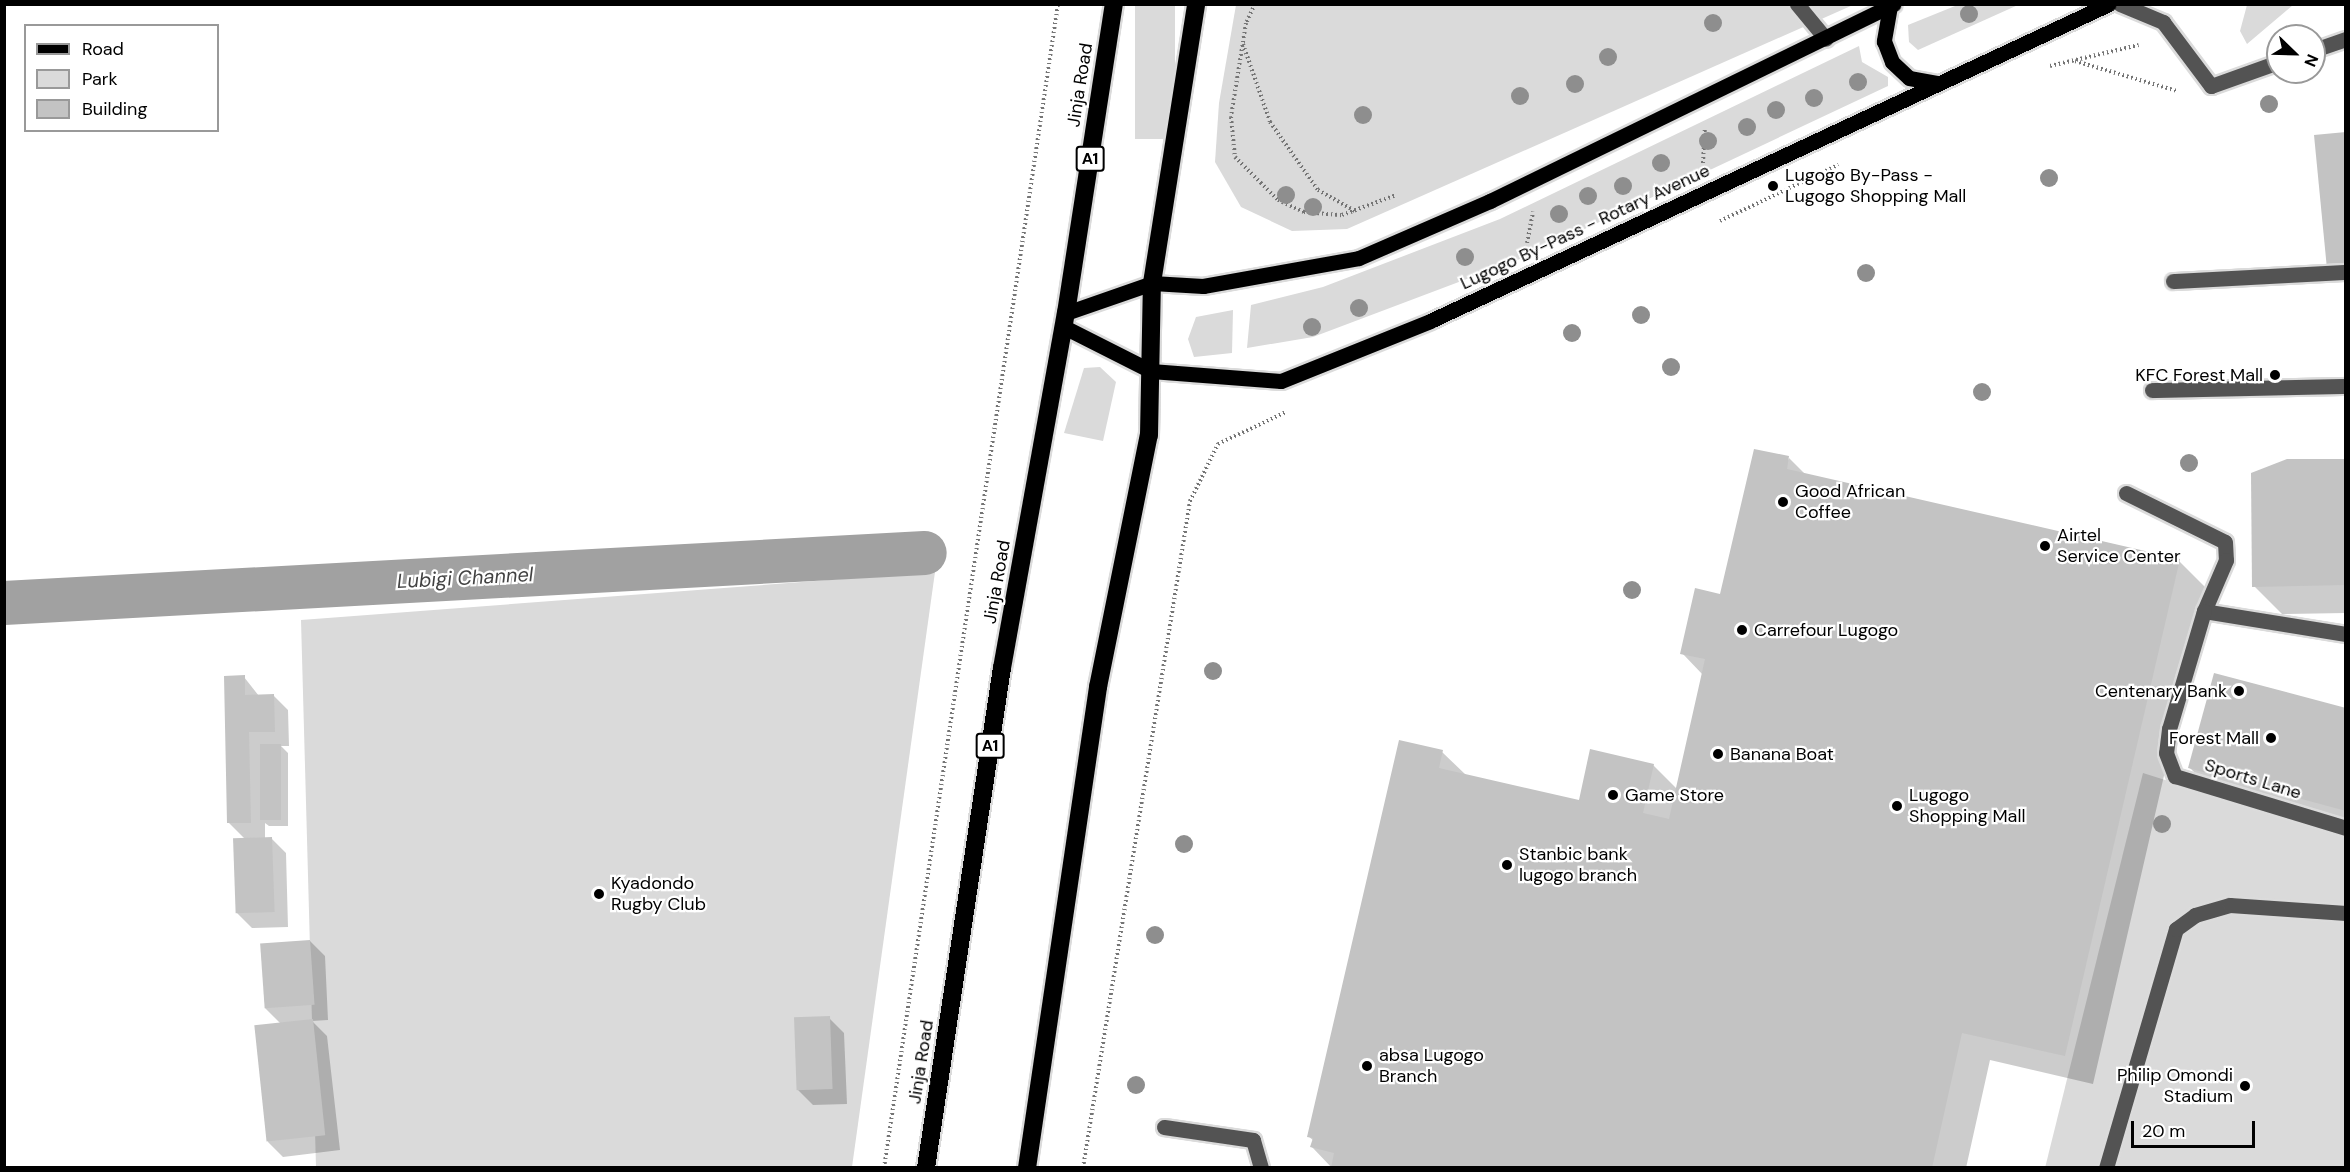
<!DOCTYPE html>
<style>
body{margin:0}
#map{position:relative;width:2350px;height:1172px;overflow:hidden;background:#fff;font-family:"DM Sans",sans-serif}
div>[style]{position:absolute}
[style*='--x']{left:calc(var(--x)*1px);top:calc(var(--y)*1px);width:calc(var(--w)*1px);rotate:calc(var(--a)*1deg)}
.green>*{inset:0;background:#dadada;transform-origin:0 0}
.shadow>*{inset:0;background:#0003}
.canal>*{height:44px;margin:-22px;padding:0 22px;transform-origin:22px;border-radius:22px;background:#a1a1a1}
.building>*{inset:0;background:#c3c3c3;transform-origin:0 0}
.path>*{height:4px;margin-top:-2px;transform-origin:0;background:repeating-linear-gradient(90deg,#757575 0 1.5px,transparent 0 4.5px)}
.roads{filter:drop-shadow(2px 0 #dbdbdb) drop-shadow(-2px 0 #dbdbdb) drop-shadow(0 2px #dbdbdb) drop-shadow(0 -2px #dbdbdb)}
.minor>*{height:15px;margin:-7.5px;padding:0 7.5px;transform-origin:7.5px;border-radius:7.5px;background:#535353}
.major>*{height:15px;margin:-7.5px;padding:0 7.5px;transform-origin:7.5px;border-radius:7.5px;background:#000}
.highway>*{height:18px;margin:-9px;padding:0 9px;transform-origin:9px;border-radius:9px;background:#000}
.trees>*{width:18px;height:18px;margin:-9px;border-radius:50%;background:#8e8e8e}
.dots>*{width:16px;height:16px;translate:-50% -50%;box-sizing:border-box;border:3px solid #fff;border-radius:50%}
span{translate:-50% -50%;white-space:nowrap;text-align:center;line-height:1.15;-webkit-text-stroke:4.5px #fff;paint-order:stroke}
.shield-label span{padding:2px 4px;background:#fff;border:2px solid;border-radius:4px;-webkit-text-stroke-width:0}
.shield-label{font-size:16px;color:#000;font-weight:700}
.street-label{font-size:18px;color:#000}
.poi-label{font-size:18px;color:#000}
.left{translate:0 -50%;text-align:left}
.right{translate:-100% -50%;text-align:right}
.water-label{font-size:20px;color:#424242;font-style:italic}
.frame{position:absolute;inset:0;border:6px solid #000;pointer-events:none}
.legend{position:absolute;left:24px;top:24px;width:195px;height:108px;box-sizing:border-box;background:#fff;border:2px solid #999;margin:0;padding:8px 10px;list-style:none;font-size:18px;color:#000}
.legend li{display:flex;align-items:center;gap:12px;height:30px}
.legend b{width:30px;border:2px solid #999}
.north{position:absolute;left:2266px;top:24px;width:60px;height:60px;box-sizing:border-box;background:#fff;border:2px solid #999;border-radius:50%;rotate:113deg;font-size:16px;font-weight:700;line-height:24px;text-align:center;color:#000}
.north::after{content:'';display:block;margin:auto;width:21px;height:27px;background:#000;clip-path:polygon(50% 0,100% 100%,50% 72%,0 100%)}
.scale{position:absolute;left:2131px;top:1121px;width:124px;height:27px;box-sizing:border-box;border:3px solid #000;border-top:0;padding-left:8px;font-size:18px;line-height:21px;white-space:nowrap;color:#000;-webkit-text-stroke:4px #fff;paint-order:stroke}
</style>
<div id="map">
<div class="green">
<i style="clip-path:polygon(1960px 4px,2018px 5px,1918px 50px,1909px 42px,1908px 25px)"></i>
<i style="left:1135px;top:5px;width:40px;height:134px"></i>
<i style="clip-path:polygon(1236px 5px,1853px 5px,1347px 229px,1292px 231px,1241px 207px,1215px 162px,1219px 103px)"></i>
<i style="clip-path:polygon(2247px 5px,2247px 4px,2293px 5px,2247px 44px,2240px 31px)"></i>
<i style="clip-path:polygon(1859px 46px,1862px 62px,1888px 77px,1888px 86px,1525px 257px,1313px 337px,1247px 348px,1251px 305px,1323px 287px,1500px 219px)"></i>
<i style="clip-path:polygon(1233px 310px,1232px 353px,1194px 357px,1188px 339px,1196px 317px)"></i>
<i style="clip-path:polygon(1100px 367px,1116px 382px,1103px 441px,1064px 433px,1084px 368px)"></i>
<i style="clip-path:polygon(935px 572px,852px 1167px,316px 1167px,301px 620px)"></i>
<i style="clip-path:polygon(2143px 773px,2345px 837px,2345px 1167px,2045px 1168px)"></i>
</div>
<div class="shadow">
<i style="clip-path:polygon(1789px 458px,1806px 475px,2179px 561px,2207px 589px,2093px 1084px,1990px 1060px,1966px 1168px,1332px 1168px,1312px 1147px,1314px 1141px,1308px 1136px,1442px 752px,1466px 775px,1580px 801px,1653px 765px,1677px 789px,1703px 675px,1682px 653px,1721px 596px)"></i>
<i style="clip-path:polygon(2346px 461px,2346px 613px,2282px 614px,2254px 586px)"></i>
<i style="clip-path:polygon(244px 677px,259px 696px,273px 695px,288px 710px,289px 746px,281px 746px,288px 753px,288px 826px,269px 826px,265px 823px,265px 839px,271px 838px,286px 853px,288px 927px,252px 928px,237px 913px,245px 839px,228px 822px)"></i>
<i style="clip-path:polygon(2346px 710px,2346px 830px,2218px 796px,2190px 768px)"></i>
<i style="clip-path:polygon(310px 941px,325px 956px,328px 1020px,312px 1021px,327px 1036px,340px 1150px,283px 1157px,268px 1142px,281px 1024px,265px 1008px)"></i>
<i style="clip-path:polygon(829px 1018px,844px 1033px,847px 1104px,813px 1105px,798px 1090px)"></i>
</div>
<div class="canal">
<i style="--x:4;--y:603;--w:922;--a:-3.11"></i>
</div>
<div class="building">
<i style="clip-path:polygon(2346px 132px,2346px 267px,2327px 269px,2314px 135px)"></i>
<i style="clip-path:polygon(1754px 449px,1789px 456px,1787px 469px,2180px 559px,2065px 1056px,1962px 1033px,1932px 1168px,1331px 1168px,1334px 1153px,1310px 1147px,1313px 1138px,1307px 1137px,1399px 740px,1443px 750px,1439px 768px,1579px 800px,1590px 749px,1654px 764px,1643px 813px,1669px 819px,1705px 659px,1680px 654px,1695px 588px,1720px 594px)"></i>
<i style="clip-path:polygon(2287px 459px,2346px 459px,2346px 585px,2252px 587px,2251px 473px)"></i>
<i style="clip-path:polygon(2214px 673px,2346px 708px,2346px 811px,2188px 768px)"></i>
<i style="clip-path:polygon(245px 675px,245px 695px,274px 694px,275px 732px,249px 732px,251px 823px,227px 823px,224px 676px)"></i>
<i style="left:260px;top:744px;width:21px;height:76px"></i>
<i style="left:272px;top:837px;width:75px;height:39px;rotate:88deg"></i>
<i style="left:310px;top:940px;width:65px;height:50px;rotate:86deg"></i>
<i style="left:830px;top:1016px;width:73px;height:36px;rotate:88deg"></i>
<i style="left:313px;top:1019px;width:117px;height:59px;rotate:84deg"></i>
</div>
<div class="path">
<i style="--x:1255;--y:4;--w:21;--a:115"></i>
<i style="--x:1246;--y:23;--w:95;--a:99.1"></i>
<i style="--x:1231;--y:117;--w:40;--a:84.3"></i>
<i style="--x:1235;--y:157;--w:61;--a:45"></i>
<i style="--x:1278;--y:200;--w:29;--a:25"></i>
<i style="--x:1304;--y:212;--w:38;--a:5"></i>
<i style="--x:1342;--y:215;--w:58;--a:-20.3"></i>
<i style="--x:1243;--y:44;--w:83;--a:70.9"></i>
<i style="--x:1270;--y:122;--w:83;--a:54.8"></i>
<i style="--x:1318;--y:190;--w:43;--a:29.6"></i>
<i style="--x:2075;--y:61;--w:106;--a:16.4"></i>
<i style="--x:2050;--y:66;--w:91;--a:-13.3"></i>
<i style="--x:1703;--y:163;--w:35;--a:-87"></i>
<i style="--x:1720;--y:221;--w:131;--a:-25.4"></i>
<i style="--x:1527;--y:243;--w:32;--a:-79"></i>
<i style="--x:884;--y:1168;--w:1177;--a:-81.5"></i>
<i style="--x:1083;--y:1168;--w:676;--a:-80.89"></i>
<i style="--x:1190;--y:501;--w:64;--a:-63.8"></i>
<i style="--x:1218;--y:444;--w:75;--a:-25.2"></i>
</div>
<div class="roads">
<div class="minor">
<i style="--x:1797;--y:4;--w:45;--a:50.4"></i>
<i style="--x:2120;--y:4;--w:47;--a:22.7"></i>
<i style="--x:2163;--y:22;--w:80;--a:53.1"></i>
<i style="--x:2211;--y:86;--w:71;--a:-19.7"></i>
<i style="--x:2314;--y:50;--w:34;--a:-19"></i>
<i style="--x:2173;--y:281;--w:173;--a:-3"></i>
<i style="--x:2152;--y:390;--w:194;--a:-1.2"></i>
<i style="--x:2126;--y:493;--w:110;--a:26.3"></i>
<i style="--x:2225;--y:542;--w:18;--a:87"></i>
<i style="--x:2226;--y:560;--w:56;--a:113.3"></i>
<i style="--x:2204;--y:611;--w:144;--a:9.2"></i>
<i style="--x:2204;--y:611;--w:123;--a:106.5"></i>
<i style="--x:2169;--y:729;--w:24;--a:97"></i>
<i style="--x:2166;--y:753;--w:25;--a:69"></i>
<i style="--x:2175;--y:776;--w:179;--a:16.9"></i>
<i style="--x:1164;--y:1127;--w:90;--a:8.3"></i>
<i style="--x:1253;--y:1140;--w:29;--a:74"></i>
<i style="--x:2106;--y:1168;--w:249;--a:-73.7"></i>
<i style="--x:2176;--y:929;--w:24;--a:-36"></i>
<i style="--x:2195;--y:915;--w:36;--a:-16"></i>
<i style="--x:2230;--y:905;--w:116;--a:3.9"></i>
</div>
<div class="major">
<i style="--x:1890;--y:6;--w:36;--a:100"></i>
<i style="--x:1884;--y:41;--w:22;--a:69"></i>
<i style="--x:1892;--y:62;--w:23;--a:43"></i>
<i style="--x:1909;--y:78;--w:28;--a:10"></i>
<i style="--x:1066;--y:313;--w:91;--a:-19.2"></i>
<i style="--x:1152;--y:283;--w:51;--a:3.4"></i>
<i style="--x:1203;--y:286;--w:158;--a:-10.2"></i>
<i style="--x:1359;--y:258;--w:143;--a:-23.5"></i>
<i style="--x:1490;--y:201;--w:449;--a:-26"></i>
<i style="--x:1064;--y:327;--w:97;--a:26.8"></i>
<i style="--x:1151;--y:371;--w:130;--a:4.4"></i>
<i style="--x:1281;--y:381;--w:161;--a:-21.9"></i>
<i style="--x:1430;--y:321;--w:749;--a:-25.03"></i>
</div>
<div class="highway">
<i style="--x:926;--y:1168;--w:506;--a:-81.36"></i>
<i style="--x:1002;--y:668;--w:361;--a:-79.8"></i>
<i style="--x:1066;--y:313;--w:313;--a:-81.2"></i>
<i style="--x:1027;--y:1168;--w:486;--a:-81.6"></i>
<i style="--x:1098;--y:687;--w:257;--a:-78.6"></i>
<i style="--x:1149;--y:435;--w:152;--a:-88.9"></i>
<i style="--x:1152;--y:283;--w:282;--a:-81"></i>
</div>
</div>
<div class="trees">
<i style="left:1969px;top:14px"></i>
<i style="left:1713px;top:23px"></i>
<i style="left:1608px;top:57px"></i>
<i style="left:1858px;top:82px"></i>
<i style="left:1575px;top:84px"></i>
<i style="left:1520px;top:96px"></i>
<i style="left:1814px;top:98px"></i>
<i style="left:2269px;top:104px"></i>
<i style="left:1776px;top:110px"></i>
<i style="left:1363px;top:115px"></i>
<i style="left:1747px;top:127px"></i>
<i style="left:1708px;top:141px"></i>
<i style="left:1661px;top:163px"></i>
<i style="left:2049px;top:178px"></i>
<i style="left:1623px;top:186px"></i>
<i style="left:1286px;top:195px"></i>
<i style="left:1588px;top:196px"></i>
<i style="left:1313px;top:207px"></i>
<i style="left:1559px;top:214px"></i>
<i style="left:1465px;top:257px"></i>
<i style="left:1866px;top:273px"></i>
<i style="left:1359px;top:308px"></i>
<i style="left:1641px;top:315px"></i>
<i style="left:1312px;top:327px"></i>
<i style="left:1572px;top:333px"></i>
<i style="left:1671px;top:367px"></i>
<i style="left:1982px;top:392px"></i>
<i style="left:2189px;top:463px"></i>
<i style="left:1632px;top:590px"></i>
<i style="left:1213px;top:671px"></i>
<i style="left:2162px;top:824px"></i>
<i style="left:1184px;top:844px"></i>
<i style="left:1155px;top:935px"></i>
<i style="left:1136px;top:1085px"></i>
</div>
<div class="dots">
<i style="left:1773px;top:186px;background:#000"></i>
<i style="left:2275px;top:375px;background:#000"></i>
<i style="left:1783px;top:502px;background:#000"></i>
<i style="left:2045px;top:546px;background:#000"></i>
<i style="left:1742px;top:630px;background:#000"></i>
<i style="left:2239px;top:691px;background:#000"></i>
<i style="left:2271px;top:738px;background:#000"></i>
<i style="left:1718px;top:754px;background:#000"></i>
<i style="left:1613px;top:795px;background:#000"></i>
<i style="left:1897px;top:806px;background:#000"></i>
<i style="left:1507px;top:865px;background:#000"></i>
<i style="left:599px;top:894px;background:#000"></i>
<i style="left:1367px;top:1066px;background:#000"></i>
<i style="left:2245px;top:1086px;background:#000"></i>
</div>
<div class="shield-label">
<span style="left:1090px;top:159px">A1</span>
<span style="left:990px;top:746px">A1</span>
</div>
<div class="street-label">
<span style="left:1080px;top:85px;rotate:-81deg">Jinja Road</span>
<span style="left:1585px;top:227px;rotate:-25deg">Lugogo By-Pass - Rotary Avenue</span>
<span style="left:997px;top:582px;rotate:-80deg">Jinja Road</span>
<span style="left:2253px;top:779px;rotate:17deg">Sports Lane</span>
<span style="left:921px;top:1062px;rotate:-81deg">Jinja Road</span>
</div>
<div class="poi-label">
<span class="left" style="left:1785px;top:186px">Lugogo By-Pass -<br>Lugogo Shopping Mall</span>
<span class="right" style="left:2263px;top:375px">KFC Forest Mall</span>
<span class="left" style="left:1795px;top:502px">Good African<br>Coffee</span>
<span class="left" style="left:2057px;top:546px">Airtel<br>Service Center</span>
<span class="left" style="left:1754px;top:630px">Carrefour Lugogo</span>
<span class="right" style="left:2227px;top:691px">Centenary Bank</span>
<span class="right" style="left:2259px;top:738px">Forest Mall</span>
<span class="left" style="left:1730px;top:754px">Banana Boat</span>
<span class="left" style="left:1625px;top:795px">Game Store</span>
<span class="left" style="left:1909px;top:806px">Lugogo<br>Shopping Mall</span>
<span class="left" style="left:1519px;top:865px">Stanbic bank<br>lugogo branch</span>
<span class="left" style="left:611px;top:894px">Kyadondo<br>Rugby Club</span>
<span class="left" style="left:1379px;top:1066px">absa Lugogo<br>Branch</span>
<span class="right" style="left:2233px;top:1086px">Philip Omondi<br>Stadium</span>
</div>
<div class="water-label">
<span style="left:465px;top:578px;rotate:-3deg">Lubigi Channel</span>
</div>
<div class="frame"></div>
<ul class="legend">
<li><b style="height:8px;background:#000"></b>Road</li>
<li><b style="height:16px;background:#dadada"></b>Park</li>
<li><b style="height:16px;background:#c3c3c3"></b>Building</li>
</ul>
<div class="north">N</div>
<div class="scale">20 m</div>
</div>
